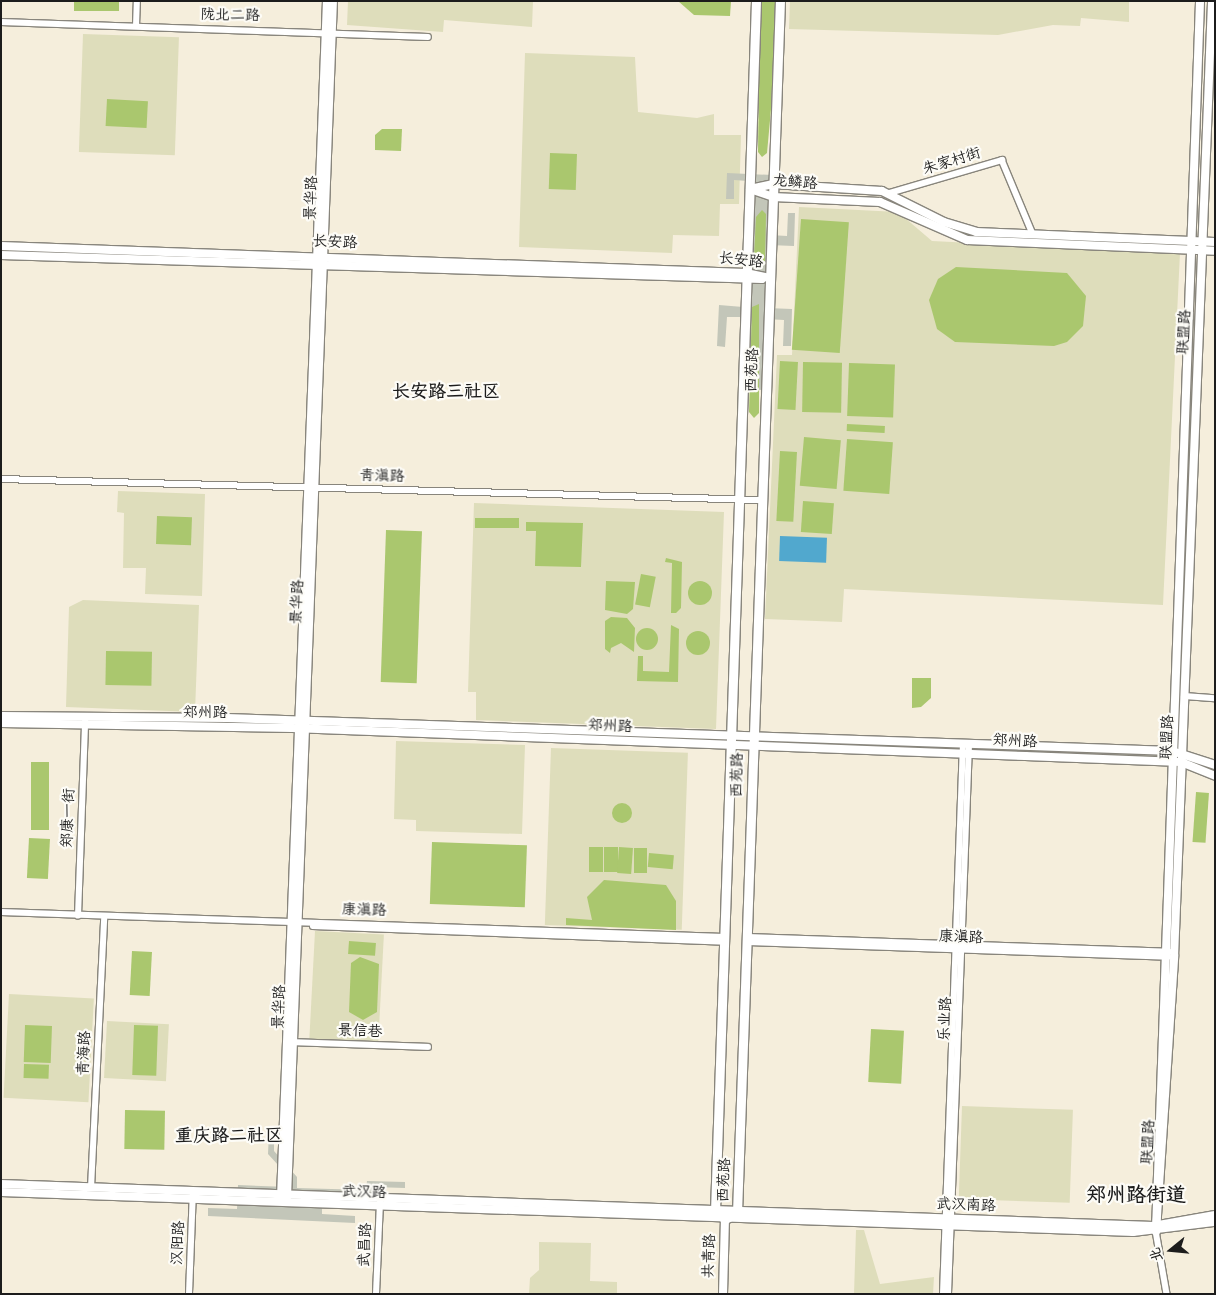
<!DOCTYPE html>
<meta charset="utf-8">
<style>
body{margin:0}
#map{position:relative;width:1216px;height:1295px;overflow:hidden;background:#f5eedc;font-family:Kalam,"LXGW WenKai TC",sans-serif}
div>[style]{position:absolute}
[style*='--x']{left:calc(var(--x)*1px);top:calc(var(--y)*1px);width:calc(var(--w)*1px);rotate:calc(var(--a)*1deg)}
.built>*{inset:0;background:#deddbb;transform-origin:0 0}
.industrial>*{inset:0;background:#c3c6b9}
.green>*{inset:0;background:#aac76e;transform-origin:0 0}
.round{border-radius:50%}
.water>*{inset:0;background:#51a8ce;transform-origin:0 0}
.roads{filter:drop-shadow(1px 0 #88857c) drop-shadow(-1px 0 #88857c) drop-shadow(0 1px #88857c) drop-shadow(0 -1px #88857c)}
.street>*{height:5.5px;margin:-2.75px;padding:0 2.75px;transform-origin:2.75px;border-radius:2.75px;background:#fff}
.secondary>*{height:8px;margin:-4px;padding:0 4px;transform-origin:4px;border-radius:4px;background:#fff}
.primary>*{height:9px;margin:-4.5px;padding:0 4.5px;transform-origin:4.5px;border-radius:4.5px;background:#fff}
span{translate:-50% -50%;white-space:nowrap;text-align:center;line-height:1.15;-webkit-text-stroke:4.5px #fdfcf7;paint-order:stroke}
.street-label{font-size:15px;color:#1c1c1c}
.quarter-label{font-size:18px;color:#1c1c1c;font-weight:700}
.district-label{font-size:20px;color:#1c1c1c;font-weight:700}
.frame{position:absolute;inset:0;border:2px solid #1c1c1c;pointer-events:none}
.north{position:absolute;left:1146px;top:1225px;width:50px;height:50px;-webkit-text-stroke:4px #fdfcf7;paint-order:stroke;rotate:253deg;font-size:14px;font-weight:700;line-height:20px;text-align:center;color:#1c1c1c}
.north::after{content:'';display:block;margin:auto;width:18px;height:22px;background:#1c1c1c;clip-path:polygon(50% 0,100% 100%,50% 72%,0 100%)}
</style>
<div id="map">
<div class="built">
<i style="clip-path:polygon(348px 1px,533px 1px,532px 27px,444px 20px,443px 32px,347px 25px)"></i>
<i style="clip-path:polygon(790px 1px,1129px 1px,1129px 22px,1081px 18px,1080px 26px,1053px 25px,998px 35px,789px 29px)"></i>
<i style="left:83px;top:34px;width:96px;height:118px;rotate:2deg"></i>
<i style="clip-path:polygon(525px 53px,635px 57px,638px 112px,697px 118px,714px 114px,714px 135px,741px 135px,739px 204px,720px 204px,719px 236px,673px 235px,672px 253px,519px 247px)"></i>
<i style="clip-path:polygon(799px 207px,898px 212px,932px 241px,1180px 253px,1163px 605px,844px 589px,842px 622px,765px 619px,777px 355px,792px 355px)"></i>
<i style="clip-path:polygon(118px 491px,205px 494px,202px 596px,145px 594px,146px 568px,123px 568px,124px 513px,117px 512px)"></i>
<i style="clip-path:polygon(474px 503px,724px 512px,716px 729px,476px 720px,476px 692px,468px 692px)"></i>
<i style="clip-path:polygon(83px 600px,199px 605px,195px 712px,66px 707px,69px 607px)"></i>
<i style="clip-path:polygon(396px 741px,525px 745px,522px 834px,416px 831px,416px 820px,394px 819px)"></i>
<i style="left:551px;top:748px;width:137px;height:177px;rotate:2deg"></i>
<i style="left:315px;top:931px;width:69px;height:108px;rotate:3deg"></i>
<i style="left:9px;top:994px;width:85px;height:104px;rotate:3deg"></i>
<i style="left:107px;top:1021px;width:62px;height:57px;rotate:3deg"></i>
<i style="left:962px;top:1106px;width:111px;height:93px;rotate:2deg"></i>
<i style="clip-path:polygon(856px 1230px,864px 1230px,880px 1284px,934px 1277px,933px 1294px,854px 1294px)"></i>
<i style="clip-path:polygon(539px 1242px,591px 1243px,590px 1281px,617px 1282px,617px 1294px,529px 1294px,530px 1278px,539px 1270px)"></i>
</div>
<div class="industrial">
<i style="clip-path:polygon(727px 173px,772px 175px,770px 235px,787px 236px,788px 213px,795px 213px,794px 246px,769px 245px,767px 308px,792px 309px,791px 346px,783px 346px,784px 320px,766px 319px,763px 390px,740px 389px,742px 317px,727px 317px,725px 347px,717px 346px,719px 305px,743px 307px,748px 181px,734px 180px,734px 199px,726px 199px)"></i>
<i style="clip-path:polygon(269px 1131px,274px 1131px,274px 1151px,297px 1177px,297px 1188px,366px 1190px,367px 1181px,405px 1182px,405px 1188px,374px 1187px,387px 1191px,387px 1203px,322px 1206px,322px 1214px,355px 1216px,355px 1223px,208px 1216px,208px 1208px,237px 1209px,238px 1185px,289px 1187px,289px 1177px,268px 1154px)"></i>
</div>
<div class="green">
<i style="left:74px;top:1px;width:45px;height:10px"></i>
<i style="clip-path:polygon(678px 1px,731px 1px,730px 16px,694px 15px)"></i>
<i style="clip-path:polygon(760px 1px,776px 1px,771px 109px,767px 153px,762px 157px,758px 152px)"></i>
<i style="left:107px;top:99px;width:41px;height:27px;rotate:3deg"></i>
<i style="clip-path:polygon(382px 129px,402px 129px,401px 151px,375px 150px,375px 135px)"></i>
<i style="left:550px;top:153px;width:27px;height:36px;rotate:2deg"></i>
<i style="clip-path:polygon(762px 210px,766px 214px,765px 261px,758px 264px,754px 257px,756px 217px)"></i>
<i style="left:801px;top:219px;width:48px;height:131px;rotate:4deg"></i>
<i style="clip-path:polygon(956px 267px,1067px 273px,1086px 296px,1083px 326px,1067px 342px,1054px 346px,955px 342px,937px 329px,929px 300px,938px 279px)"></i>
<i style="clip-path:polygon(759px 304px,759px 413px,754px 418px,749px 412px,752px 307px)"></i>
<i style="left:780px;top:361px;width:18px;height:48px;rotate:3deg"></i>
<i style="left:803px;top:362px;width:39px;height:50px;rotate:1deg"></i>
<i style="left:849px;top:363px;width:46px;height:53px;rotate:2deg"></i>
<i style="left:847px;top:424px;width:38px;height:7px;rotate:3deg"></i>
<i style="left:804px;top:437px;width:37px;height:49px;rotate:5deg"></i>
<i style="left:847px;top:439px;width:46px;height:52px;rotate:4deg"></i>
<i style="left:780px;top:451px;width:17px;height:70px;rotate:3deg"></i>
<i style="left:803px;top:501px;width:31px;height:31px;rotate:4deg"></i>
<i style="left:157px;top:516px;width:35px;height:28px;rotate:2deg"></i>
<i style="left:475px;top:518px;width:44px;height:10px"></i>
<i style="clip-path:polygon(526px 522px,583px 523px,581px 567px,535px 566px,536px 531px,526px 531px)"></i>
<i style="left:386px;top:530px;width:36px;height:152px;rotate:2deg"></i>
<i style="clip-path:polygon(666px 558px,682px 562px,681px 608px,676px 613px,671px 613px,672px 563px,665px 562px)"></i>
<i style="left:641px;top:574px;width:15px;height:31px;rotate:11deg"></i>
<i class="round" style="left:688px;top:581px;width:24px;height:24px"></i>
<i style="clip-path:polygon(606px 581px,635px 582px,633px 609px,627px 614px,605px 610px)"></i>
<i style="clip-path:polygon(611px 617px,627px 618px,635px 628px,634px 652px,621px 643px,611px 648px,610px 653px,605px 649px,605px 621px)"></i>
<i style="clip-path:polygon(671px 625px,679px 629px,678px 682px,637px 681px,638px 656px,643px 656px,643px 671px,669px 672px)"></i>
<i class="round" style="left:636px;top:628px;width:22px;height:22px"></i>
<i class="round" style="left:686px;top:631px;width:24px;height:24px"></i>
<i style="left:106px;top:651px;width:46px;height:34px;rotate:1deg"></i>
<i style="clip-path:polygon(912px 678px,931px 678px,931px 698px,921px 707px,912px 708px)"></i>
<i style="left:31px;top:762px;width:18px;height:68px"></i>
<i style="left:1196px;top:792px;width:13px;height:50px;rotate:4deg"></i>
<i class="round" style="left:612px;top:803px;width:20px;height:20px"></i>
<i style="left:29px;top:838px;width:21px;height:40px;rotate:3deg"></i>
<i style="left:432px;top:842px;width:95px;height:62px;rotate:2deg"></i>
<i style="left:589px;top:847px;width:14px;height:25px"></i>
<i style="left:604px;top:847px;width:14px;height:25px"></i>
<i style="left:619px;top:847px;width:14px;height:26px;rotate:4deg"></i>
<i style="left:634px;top:848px;width:13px;height:25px"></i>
<i style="left:649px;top:853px;width:25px;height:14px;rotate:5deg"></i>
<i style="clip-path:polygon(604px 880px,666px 885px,676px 901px,676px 930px,566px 925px,566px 918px,592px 920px,587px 897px)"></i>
<i style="left:349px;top:941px;width:27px;height:13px;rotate:4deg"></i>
<i style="left:132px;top:951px;width:20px;height:44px;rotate:3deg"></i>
<i style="clip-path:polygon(360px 957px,379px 964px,377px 1012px,363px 1020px,349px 1012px,351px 963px)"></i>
<i style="left:25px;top:1025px;width:27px;height:37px;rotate:2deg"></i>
<i style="left:134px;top:1025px;width:24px;height:50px;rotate:2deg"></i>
<i style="left:871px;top:1029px;width:33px;height:53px;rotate:3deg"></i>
<i style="left:24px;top:1064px;width:25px;height:14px;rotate:2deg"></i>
<i style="left:125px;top:1110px;width:40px;height:39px;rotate:1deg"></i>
</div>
<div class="water">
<i style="left:780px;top:536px;width:47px;height:25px;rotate:2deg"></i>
</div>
<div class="roads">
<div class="street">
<i style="--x:1;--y:22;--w:427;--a:2"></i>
<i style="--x:136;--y:26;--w:25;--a:-88"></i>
<i style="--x:890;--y:193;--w:117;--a:-16.4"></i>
<i style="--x:1002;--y:160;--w:80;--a:67.3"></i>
<i style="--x:1;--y:479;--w:762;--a:1.58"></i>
<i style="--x:1184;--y:696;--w:31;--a:4"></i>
<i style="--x:1;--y:912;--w:724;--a:1.98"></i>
<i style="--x:78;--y:916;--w:195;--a:-87.9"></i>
<i style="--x:313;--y:926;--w:412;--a:2.2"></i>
<i style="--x:748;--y:937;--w:421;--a:2"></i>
<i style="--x:748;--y:942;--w:420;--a:2"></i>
<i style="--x:292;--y:1042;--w:136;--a:2.1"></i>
<i style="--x:91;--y:1188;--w:269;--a:-87.2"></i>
<i style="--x:1156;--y:1231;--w:64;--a:80.1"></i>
<i style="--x:189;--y:1294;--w:102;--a:-87.8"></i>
<i style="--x:376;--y:1294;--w:92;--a:-87.5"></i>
<i style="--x:943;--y:1294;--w:550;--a:-87.92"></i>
<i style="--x:948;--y:1294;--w:550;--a:-87.81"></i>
</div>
<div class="secondary">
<i style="--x:750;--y:189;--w:24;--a:19"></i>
<i style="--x:773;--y:197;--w:107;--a:2.7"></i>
<i style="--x:880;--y:202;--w:95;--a:23.6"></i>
<i style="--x:967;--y:240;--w:248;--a:2.5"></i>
<i style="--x:750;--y:189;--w:24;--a:-12"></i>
<i style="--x:773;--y:184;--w:109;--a:3.7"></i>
<i style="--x:882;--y:191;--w:69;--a:26.6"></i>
<i style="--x:944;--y:222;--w:34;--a:17"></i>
<i style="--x:976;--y:232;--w:239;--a:2.4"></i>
<i style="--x:1;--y:246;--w:745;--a:2.08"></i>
<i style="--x:746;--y:273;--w:24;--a:12"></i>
<i style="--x:1;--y:255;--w:761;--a:1.81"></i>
<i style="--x:1;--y:716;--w:226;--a:0.5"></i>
<i style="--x:227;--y:718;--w:946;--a:2"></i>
<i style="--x:1172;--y:751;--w:45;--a:18"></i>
<i style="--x:1;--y:723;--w:291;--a:1"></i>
<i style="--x:292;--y:728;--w:734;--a:2.19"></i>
<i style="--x:1025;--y:756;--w:156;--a:2.2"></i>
<i style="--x:1181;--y:762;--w:37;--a:22"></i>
<i style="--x:1;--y:1184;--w:1153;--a:2.09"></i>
<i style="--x:1153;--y:1226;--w:63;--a:-10.1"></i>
<i style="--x:1;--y:1192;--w:1133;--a:2.02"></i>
<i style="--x:1133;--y:1232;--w:83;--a:-7"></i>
<i style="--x:287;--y:1197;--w:1197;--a:-87.8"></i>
<i style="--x:281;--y:1198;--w:1198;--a:-87.8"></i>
<i style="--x:1156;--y:1231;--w:275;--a:-86.2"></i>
<i style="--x:1174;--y:957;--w:957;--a:-87.72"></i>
<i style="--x:1156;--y:1231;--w:1231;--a:-87.95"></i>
<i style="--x:723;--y:1294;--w:75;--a:-88.5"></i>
</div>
<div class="primary">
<i style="--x:756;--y:1;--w:1211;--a:91.94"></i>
<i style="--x:715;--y:1211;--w:13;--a:39"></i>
<i style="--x:725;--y:1219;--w:13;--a:-27"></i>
<i style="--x:737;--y:1213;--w:1213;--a:-87.97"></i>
</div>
</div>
<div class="street-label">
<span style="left:230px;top:16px;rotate:1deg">陇北二路</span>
<span style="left:952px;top:162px;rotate:-17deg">朱家村街</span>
<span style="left:795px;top:183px;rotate:5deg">龙鳞路</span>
<span style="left:312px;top:198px;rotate:-88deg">景华路</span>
<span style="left:335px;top:243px;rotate:3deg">长安路</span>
<span style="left:741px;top:261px;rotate:6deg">长安路</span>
<span style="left:1185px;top:332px;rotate:-87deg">联盟路</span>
<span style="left:753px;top:370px;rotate:-88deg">西苑路</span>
<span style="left:382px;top:477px;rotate:1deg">青滇路</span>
<span style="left:298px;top:602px;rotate:-87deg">景华路</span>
<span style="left:205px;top:714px">郑州路</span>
<span style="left:610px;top:727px;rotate:2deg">郑州路</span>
<span style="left:1168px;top:737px;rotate:-87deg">联盟路</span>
<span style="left:1015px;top:742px;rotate:3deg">郑州路</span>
<span style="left:738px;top:775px;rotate:-89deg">西苑路</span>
<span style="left:69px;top:818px;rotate:-88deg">郑康一街</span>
<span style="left:364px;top:911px;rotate:1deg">康滇路</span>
<span style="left:961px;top:938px;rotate:2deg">康滇路</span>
<span style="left:280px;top:1007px;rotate:-88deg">景华路</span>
<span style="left:946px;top:1019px;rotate:-88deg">乐业路</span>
<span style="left:360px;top:1032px;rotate:2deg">景信巷</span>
<span style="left:85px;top:1053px;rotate:-87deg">青海路</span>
<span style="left:1149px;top:1142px;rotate:-87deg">联盟路</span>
<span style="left:725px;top:1180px;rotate:-88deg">西苑路</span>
<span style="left:364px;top:1193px;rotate:2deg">武汉路</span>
<span style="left:966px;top:1206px;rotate:2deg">武汉南路</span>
<span style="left:179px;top:1243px;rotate:-88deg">汉阳路</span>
<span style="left:366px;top:1245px;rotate:-88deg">武昌路</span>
<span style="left:710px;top:1256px;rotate:-88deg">共青路</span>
</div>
<div class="quarter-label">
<span style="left:446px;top:393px">长安路三社区</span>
<span style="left:229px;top:1137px">重庆路二社区</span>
</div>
<div class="district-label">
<span style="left:1136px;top:1196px">郑州路街道</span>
</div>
<div class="frame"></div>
<div class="north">北</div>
</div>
